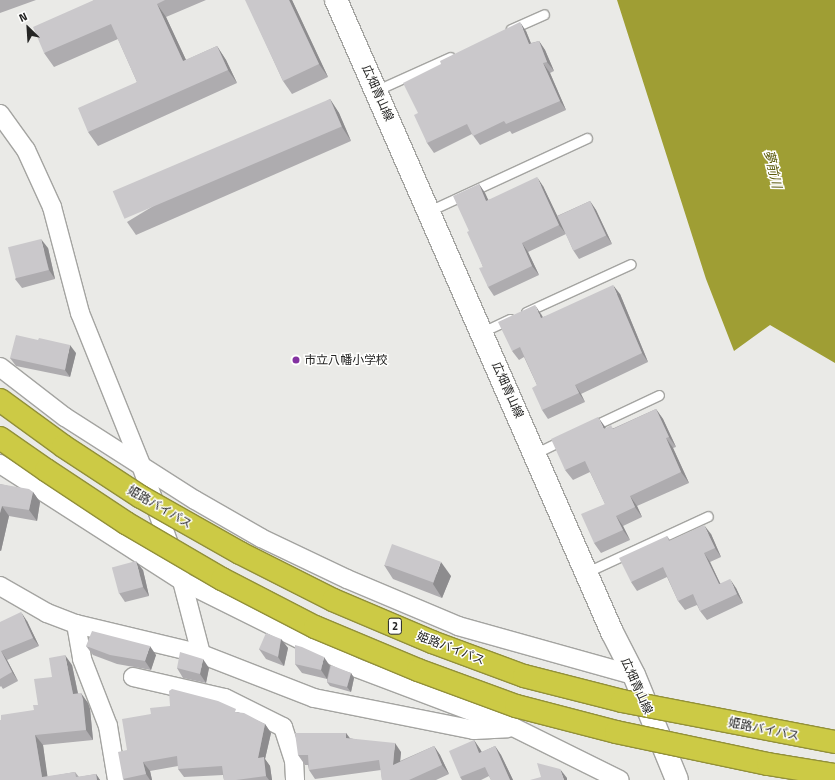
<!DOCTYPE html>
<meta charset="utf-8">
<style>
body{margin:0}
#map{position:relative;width:835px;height:780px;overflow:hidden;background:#eaeae7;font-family:"Titillium Web","Noto Sans JP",sans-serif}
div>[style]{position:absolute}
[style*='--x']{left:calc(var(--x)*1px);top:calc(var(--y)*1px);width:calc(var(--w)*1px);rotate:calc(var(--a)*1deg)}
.water>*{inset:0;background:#9f9e34}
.roads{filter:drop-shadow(1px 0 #a4a4a1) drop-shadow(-1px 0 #a4a4a1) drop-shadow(0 1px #a4a4a1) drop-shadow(0 -1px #a4a4a1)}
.service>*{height:9px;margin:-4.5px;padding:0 4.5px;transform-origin:4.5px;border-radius:4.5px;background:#fff}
.minor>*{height:18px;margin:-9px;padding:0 9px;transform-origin:9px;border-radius:9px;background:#fff}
.secondary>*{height:22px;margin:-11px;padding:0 11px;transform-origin:11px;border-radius:11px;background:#fff}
.bridges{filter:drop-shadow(1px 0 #929039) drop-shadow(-1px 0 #929039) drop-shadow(0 1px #929039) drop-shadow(0 -1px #929039)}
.motorway-bridge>*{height:22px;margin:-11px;padding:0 11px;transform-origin:11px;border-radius:11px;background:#ccca45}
.wall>*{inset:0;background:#aeacaf}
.shaded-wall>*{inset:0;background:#8d8c8e}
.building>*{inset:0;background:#cac8cb;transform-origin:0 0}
.dots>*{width:11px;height:11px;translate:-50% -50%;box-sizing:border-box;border:2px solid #fffffe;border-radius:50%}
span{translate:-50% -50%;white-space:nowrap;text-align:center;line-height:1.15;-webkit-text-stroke:3px #fffffe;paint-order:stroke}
.shield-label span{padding:1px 3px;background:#fffffe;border:1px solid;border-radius:3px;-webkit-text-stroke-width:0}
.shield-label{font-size:11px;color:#252524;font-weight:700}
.street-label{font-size:12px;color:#252524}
.poi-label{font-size:12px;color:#252524}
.left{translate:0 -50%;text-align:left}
.water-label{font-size:13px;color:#5c5b0d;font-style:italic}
.north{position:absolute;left:8px;top:8px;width:40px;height:40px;-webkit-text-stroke:3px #fffffe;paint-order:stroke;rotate:335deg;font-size:11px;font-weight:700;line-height:16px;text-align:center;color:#252524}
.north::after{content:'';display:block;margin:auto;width:14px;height:18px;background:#252524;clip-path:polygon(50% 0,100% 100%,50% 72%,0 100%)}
</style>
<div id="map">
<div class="water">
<i style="clip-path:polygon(617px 0,835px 0,835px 363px,770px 325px,734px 351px,706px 279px)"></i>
</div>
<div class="roads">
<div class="service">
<i style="--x:511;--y:29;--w:36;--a:-24"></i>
<i style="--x:377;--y:90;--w:80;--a:-24.3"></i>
<i style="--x:429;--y:211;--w:174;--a:-24.8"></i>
<i style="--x:526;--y:312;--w:115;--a:-24.6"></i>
<i style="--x:482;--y:332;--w:31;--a:-25"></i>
<i style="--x:591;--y:427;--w:75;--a:-25.2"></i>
<i style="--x:536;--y:453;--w:32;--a:-26"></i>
<i style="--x:587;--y:572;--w:133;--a:-24.8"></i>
</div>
<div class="minor">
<i style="--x:0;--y:114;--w:44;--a:54.2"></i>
<i style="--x:26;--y:150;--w:63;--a:65.5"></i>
<i style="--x:52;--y:207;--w:110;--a:75.2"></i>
<i style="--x:80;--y:313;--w:164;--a:68.1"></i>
<i style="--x:141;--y:465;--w:123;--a:70.5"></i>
<i style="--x:182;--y:581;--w:75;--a:75.4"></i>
<i style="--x:0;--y:367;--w:82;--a:37.6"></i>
<i style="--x:65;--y:417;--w:154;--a:32.6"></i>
<i style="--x:195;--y:500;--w:76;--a:29.9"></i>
<i style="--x:261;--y:538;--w:95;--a:25.5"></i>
<i style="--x:347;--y:579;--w:121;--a:22.9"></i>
<i style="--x:458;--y:626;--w:183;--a:15.6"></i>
<i style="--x:0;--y:464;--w:216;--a:32.7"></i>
<i style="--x:182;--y:581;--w:195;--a:26.4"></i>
<i style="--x:357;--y:668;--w:167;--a:20.7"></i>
<i style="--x:513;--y:727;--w:119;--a:26.4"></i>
<i style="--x:0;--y:586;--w:54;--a:29.9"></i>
<i style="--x:47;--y:613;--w:31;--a:21"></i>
<i style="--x:76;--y:624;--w:129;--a:13.5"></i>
<i style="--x:201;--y:654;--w:121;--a:21.3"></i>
<i style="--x:314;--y:698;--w:163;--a:11.3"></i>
<i style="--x:474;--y:730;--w:34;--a:-3"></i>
<i style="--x:76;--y:624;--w:36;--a:80"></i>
<i style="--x:82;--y:659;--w:72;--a:68.8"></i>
<i style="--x:108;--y:726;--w:55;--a:80.5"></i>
<i style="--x:133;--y:677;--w:94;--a:12.9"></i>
<i style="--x:225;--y:698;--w:65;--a:26.6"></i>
<i style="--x:283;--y:727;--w:35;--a:72"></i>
<i style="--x:294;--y:760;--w:20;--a:87"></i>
</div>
<div class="secondary">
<i style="--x:336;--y:0;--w:690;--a:66.41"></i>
<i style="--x:612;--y:632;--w:48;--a:62.9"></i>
<i style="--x:634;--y:675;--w:113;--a:67.7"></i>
</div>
</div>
<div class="bridges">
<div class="motorway-bridge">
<i style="--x:0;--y:400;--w:78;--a:36.1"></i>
<i style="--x:63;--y:446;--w:93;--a:33.2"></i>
<i style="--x:141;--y:497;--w:114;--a:29.5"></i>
<i style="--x:240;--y:553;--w:104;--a:26.8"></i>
<i style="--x:333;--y:600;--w:108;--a:23"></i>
<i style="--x:432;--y:642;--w:98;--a:20.3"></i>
<i style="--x:524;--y:676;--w:101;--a:14.3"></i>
<i style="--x:622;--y:701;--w:217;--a:10.9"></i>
<i style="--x:0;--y:438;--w:56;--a:34.8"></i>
<i style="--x:46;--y:470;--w:96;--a:33.5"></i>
<i style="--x:126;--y:523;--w:111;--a:30.3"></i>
<i style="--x:222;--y:579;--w:105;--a:27.3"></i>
<i style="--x:315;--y:627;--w:112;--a:22.7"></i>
<i style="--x:418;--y:670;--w:104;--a:20.2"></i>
<i style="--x:516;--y:706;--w:103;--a:14.6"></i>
<i style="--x:616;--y:732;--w:155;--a:11.9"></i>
<i style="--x:768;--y:764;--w:68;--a:9.3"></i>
</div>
</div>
<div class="wall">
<i style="clip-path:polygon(0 0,36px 0,0 13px)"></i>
<i style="clip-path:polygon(94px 0,206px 0,166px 17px,186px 60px,217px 46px,226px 60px,237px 83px,98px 146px,88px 132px,137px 82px,118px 39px,54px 67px,44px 53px)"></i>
<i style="clip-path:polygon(246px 0,292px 0,328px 77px,292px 94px,283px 81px)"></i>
<i style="clip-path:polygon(526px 31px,531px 43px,539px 41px,545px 50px,554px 71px,550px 73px,566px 110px,512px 134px,510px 131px,480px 145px,472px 134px,434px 153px,427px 143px,418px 113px)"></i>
<i style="clip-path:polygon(330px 99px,339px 113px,351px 141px,136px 235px,127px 222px)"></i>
<i style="clip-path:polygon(479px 184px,485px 193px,488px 200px,543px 186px,557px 216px,590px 201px,596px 210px,612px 244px,579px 259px,573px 250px,566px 234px,528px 252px,539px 275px,494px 296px,488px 287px,483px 267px,469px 231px)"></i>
<i style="clip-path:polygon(48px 248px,55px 279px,22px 288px,15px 279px)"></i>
<i style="clip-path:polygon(620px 294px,648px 362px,581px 394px,585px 402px,548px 419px,542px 410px,537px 385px,524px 357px,519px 360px,512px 351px,541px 314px,543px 317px)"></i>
<i style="clip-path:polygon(76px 353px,70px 377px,16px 366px,10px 358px)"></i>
<i style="clip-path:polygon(656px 409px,663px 419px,676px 447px,673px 448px,689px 483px,637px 506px,642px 517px,623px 526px,630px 540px,601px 553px,594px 543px,605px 504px,590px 472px,573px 480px,565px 470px,606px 428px,614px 428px)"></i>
<i style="clip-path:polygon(0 484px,33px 492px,40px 502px,37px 521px,9px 516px,1px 551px,0 551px)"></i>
<i style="clip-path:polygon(711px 534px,721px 557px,710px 562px,720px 583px,736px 588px,743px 603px,707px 620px,700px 611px,697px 605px,685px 610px,678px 601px,667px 577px,637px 591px,631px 582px,667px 536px,670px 540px)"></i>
<i style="clip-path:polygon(384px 565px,451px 576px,442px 598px,393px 579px)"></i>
<i style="clip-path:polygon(143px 570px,149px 596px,125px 602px,119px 593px)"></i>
<i style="clip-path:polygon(27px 621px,39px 646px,7px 660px,18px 681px,3px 689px,1px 686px,0 687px,0 622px)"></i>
<i style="clip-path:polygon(281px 639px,288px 648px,284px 666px,266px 659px,259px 649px)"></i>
<i style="clip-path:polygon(86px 646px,156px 655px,151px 670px,117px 664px,93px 655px)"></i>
<i style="clip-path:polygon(295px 664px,330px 666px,351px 673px,354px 678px,351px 692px,330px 686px,327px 682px,327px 679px,302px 673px)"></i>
<i style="clip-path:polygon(72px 665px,78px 693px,88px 703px,90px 709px,93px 740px,43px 745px,47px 777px,75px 772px,79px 777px,96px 774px,100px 780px,0 780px,34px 710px,38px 705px,52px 677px)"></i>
<i style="clip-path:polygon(177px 668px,209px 668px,206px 683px,183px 678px)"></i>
<i style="clip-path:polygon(238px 712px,265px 724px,271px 733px,265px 759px,270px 766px,272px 780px,224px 780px,223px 775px,184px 777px,178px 769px,178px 766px,150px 771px,152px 780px,124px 780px,123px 779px,127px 750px,151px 714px)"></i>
<i style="clip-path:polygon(346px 733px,350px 738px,401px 752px,400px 761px,434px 746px,440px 755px,449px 774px,436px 780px,382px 780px,381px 770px,315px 779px,309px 770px,308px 765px,305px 765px,298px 755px)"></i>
<i style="clip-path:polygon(474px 740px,482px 752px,495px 746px,501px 755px,513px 780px,491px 780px,489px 776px,481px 780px,462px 780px,460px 777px)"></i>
</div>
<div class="shaded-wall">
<i style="clip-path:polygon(289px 0,292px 0,328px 77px,319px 64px)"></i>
<i style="clip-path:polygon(157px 4px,166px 17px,193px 75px,183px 61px)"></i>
<i style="clip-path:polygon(520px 22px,526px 31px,535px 54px,529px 44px)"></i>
<i style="clip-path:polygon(539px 41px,545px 50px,554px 71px,547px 62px)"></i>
<i style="clip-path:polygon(217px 46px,226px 60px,237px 83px,228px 70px)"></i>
<i style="clip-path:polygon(543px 63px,550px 73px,566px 110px,560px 101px)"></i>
<i style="clip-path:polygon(330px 99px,339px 113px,351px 141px,342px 127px)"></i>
<i style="clip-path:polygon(537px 177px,543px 186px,566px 234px,559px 225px)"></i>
<i style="clip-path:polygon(479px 184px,485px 193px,493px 210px,486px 201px)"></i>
<i style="clip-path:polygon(590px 201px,596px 210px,612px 244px,606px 235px)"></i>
<i style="clip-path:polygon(41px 239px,48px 248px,55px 279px,49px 270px)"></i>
<i style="clip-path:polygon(522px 243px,528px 252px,539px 275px,532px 266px)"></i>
<i style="clip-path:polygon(613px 285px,620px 294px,648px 362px,642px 353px)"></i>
<i style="clip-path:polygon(535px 305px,541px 314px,547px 327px,541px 318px)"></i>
<i style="clip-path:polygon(70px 345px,76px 353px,70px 377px,65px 370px)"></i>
<i style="clip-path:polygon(575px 385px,581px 394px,585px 402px,579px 393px)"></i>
<i style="clip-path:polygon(656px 409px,663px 419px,676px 447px,669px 437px)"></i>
<i style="clip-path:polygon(598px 417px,606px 428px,604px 429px)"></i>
<i style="clip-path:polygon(666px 438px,673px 448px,689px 483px,681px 472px)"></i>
<i style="clip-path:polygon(33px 492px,40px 502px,37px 521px,29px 510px)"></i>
<i style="clip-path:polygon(630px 496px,637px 506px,642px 517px,635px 507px)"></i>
<i style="clip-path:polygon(2px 506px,9px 516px,1px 551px,0 550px,0 513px)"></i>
<i style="clip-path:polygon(616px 516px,623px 526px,630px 540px,623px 530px)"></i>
<i style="clip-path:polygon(704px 525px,711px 534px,721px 557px,715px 548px)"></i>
<i style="clip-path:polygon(704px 553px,710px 562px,725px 594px,719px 584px)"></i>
<i style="clip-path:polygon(136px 561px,143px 570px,149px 596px,143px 587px)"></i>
<i style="clip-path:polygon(441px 562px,451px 576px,442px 598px,433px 584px)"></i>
<i style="clip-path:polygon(730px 579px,736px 588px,743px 603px,737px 594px)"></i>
<i style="clip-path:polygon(21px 612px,27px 621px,39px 646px,33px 638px)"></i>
<i style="clip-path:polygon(281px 639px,288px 648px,284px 666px,278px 657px)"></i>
<i style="clip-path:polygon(150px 646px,156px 655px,151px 670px,145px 661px)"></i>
<i style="clip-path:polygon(1px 651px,7px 660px,18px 681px,12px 672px)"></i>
<i style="clip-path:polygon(65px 655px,72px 665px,80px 704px,73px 694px)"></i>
<i style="clip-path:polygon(324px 657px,330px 666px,327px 679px,321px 670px)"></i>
<i style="clip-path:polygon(203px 659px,209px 668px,206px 683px,200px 674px)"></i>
<i style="clip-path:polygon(351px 673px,354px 678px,351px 692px,347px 687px)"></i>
<i style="clip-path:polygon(81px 693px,88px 703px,90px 709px,93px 740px,86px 730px)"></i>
<i style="clip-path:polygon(265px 724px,271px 733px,265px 759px,270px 766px,272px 780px,269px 780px,266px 776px,258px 758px)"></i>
<i style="clip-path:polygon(346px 733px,352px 742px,346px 738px)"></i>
<i style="clip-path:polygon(35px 735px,43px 745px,48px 780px,42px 777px)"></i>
<i style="clip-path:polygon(474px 740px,480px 749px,486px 761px,479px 753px)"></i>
<i style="clip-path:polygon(395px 743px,401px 752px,399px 774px,393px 765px)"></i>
<i style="clip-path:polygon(434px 746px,440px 755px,449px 774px,442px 765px)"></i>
<i style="clip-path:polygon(495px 746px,501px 755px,513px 780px,510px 780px)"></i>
<i style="clip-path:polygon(143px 762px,150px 771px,152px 780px,150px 780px,146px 774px)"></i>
<i style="clip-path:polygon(560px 769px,567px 778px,567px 780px,564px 780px)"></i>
<i style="clip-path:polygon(96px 774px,100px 780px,97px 780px)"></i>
</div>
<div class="building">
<i style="clip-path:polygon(94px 0,165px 0,157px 4px,183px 61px,217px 46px,228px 70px,88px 132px,78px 108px,137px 82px,111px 24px,44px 53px,33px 27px)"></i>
<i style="clip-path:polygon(245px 0,289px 0,319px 64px,283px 81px)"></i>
<i style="clip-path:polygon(520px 22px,529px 44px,539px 41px,547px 62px,543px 63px,560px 101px,506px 124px,504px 121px,473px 136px,467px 124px,427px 143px,414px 115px,418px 113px,403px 83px,441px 64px,440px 61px)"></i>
<i style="left:330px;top:99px;width:30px;height:236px;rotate:67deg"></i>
<i style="clip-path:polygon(537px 177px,559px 225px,522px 243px,532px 266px,488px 287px,479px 268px,483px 267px,467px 232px,469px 231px,453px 196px,479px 184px,486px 201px)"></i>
<i style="left:590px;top:201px;width:38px;height:36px;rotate:65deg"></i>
<i style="left:41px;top:239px;width:32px;height:34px;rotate:76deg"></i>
<i style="clip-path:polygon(613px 285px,642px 353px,575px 385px,579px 393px,542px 410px,532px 388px,537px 385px,520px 347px,512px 351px,498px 322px,535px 305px,541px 318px)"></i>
<i style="clip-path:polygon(16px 335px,38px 340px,39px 338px,70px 345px,65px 370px,10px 358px)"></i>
<i style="clip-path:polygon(656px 409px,669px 437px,666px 438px,681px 472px,630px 496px,635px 507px,616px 516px,623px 530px,594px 543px,581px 514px,605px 504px,585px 461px,565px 470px,551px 439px,598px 417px,604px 429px,611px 425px,613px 429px)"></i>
<i style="clip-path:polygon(0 484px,29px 489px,33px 492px,29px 510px,2px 506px,0 513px)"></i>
<i style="clip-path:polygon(704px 525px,715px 548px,704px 553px,719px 584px,730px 579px,737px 594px,700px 611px,693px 594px,678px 601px,663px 567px,631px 582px,619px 558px,667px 536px,669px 541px)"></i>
<i style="left:392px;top:544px;width:52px;height:22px;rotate:20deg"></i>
<i style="left:136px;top:561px;width:27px;height:25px;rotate:75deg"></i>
<i style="clip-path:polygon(21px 612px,33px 638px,1px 651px,12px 672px,0 679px,0 622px)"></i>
<i style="clip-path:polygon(92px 631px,150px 646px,145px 661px,110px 655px,86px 646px)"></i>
<i style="clip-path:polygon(266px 633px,281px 639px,278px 657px,259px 649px)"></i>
<i style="clip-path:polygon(295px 645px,302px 647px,324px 657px,321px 670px,295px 664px)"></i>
<i style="clip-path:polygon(180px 652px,203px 659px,200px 674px,177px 668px)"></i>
<i style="clip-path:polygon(65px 655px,73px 694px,81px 693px,83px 699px,86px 730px,35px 735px,42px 777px,75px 772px,76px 777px,96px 774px,97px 780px,0 780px,0 720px,1px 720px,1px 715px,34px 710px,33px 705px,38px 705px,34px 679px,52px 677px,49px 658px)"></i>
<i style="clip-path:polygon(331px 665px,351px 673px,347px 687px,327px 682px)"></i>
<i style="clip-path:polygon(172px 689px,218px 701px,236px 709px,235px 712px,244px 713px,265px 724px,258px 758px,264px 757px,266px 776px,236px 780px,224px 780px,222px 766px,178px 769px,177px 756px,143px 762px,146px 774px,123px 779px,118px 752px,127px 750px,122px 719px,151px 714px,150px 708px,170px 706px,169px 691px)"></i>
<i style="clip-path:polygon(295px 733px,346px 733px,346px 738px,395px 743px,393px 765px,434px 746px,442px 765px,409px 780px,382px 780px,379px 760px,309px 770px,308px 755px,298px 755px)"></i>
<i style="clip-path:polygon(474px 740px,479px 753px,495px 746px,510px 780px,491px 780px,485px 767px,460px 777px,449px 751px)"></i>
<i style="clip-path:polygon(537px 763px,560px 769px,564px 780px,530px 780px,541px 777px)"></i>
</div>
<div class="dots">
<i style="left:296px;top:360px;background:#8332a1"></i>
</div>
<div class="shield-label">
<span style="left:395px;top:626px">2</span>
</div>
<div class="street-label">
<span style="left:378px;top:93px;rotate:66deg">広畑青山線</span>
<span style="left:508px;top:390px;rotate:66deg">広畑青山線</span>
<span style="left:160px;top:507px;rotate:30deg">姫路バイパス</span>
<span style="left:451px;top:648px;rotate:21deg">姫路バイパス</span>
<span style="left:637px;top:686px;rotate:66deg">広畑青山線</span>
<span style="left:764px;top:729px;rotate:11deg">姫路バイパス</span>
</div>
<div class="poi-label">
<span class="left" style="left:304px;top:360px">市立八幡小学校</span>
</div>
<div class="water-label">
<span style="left:773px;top:169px;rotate:77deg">夢前川</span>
</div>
<div class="north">N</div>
</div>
